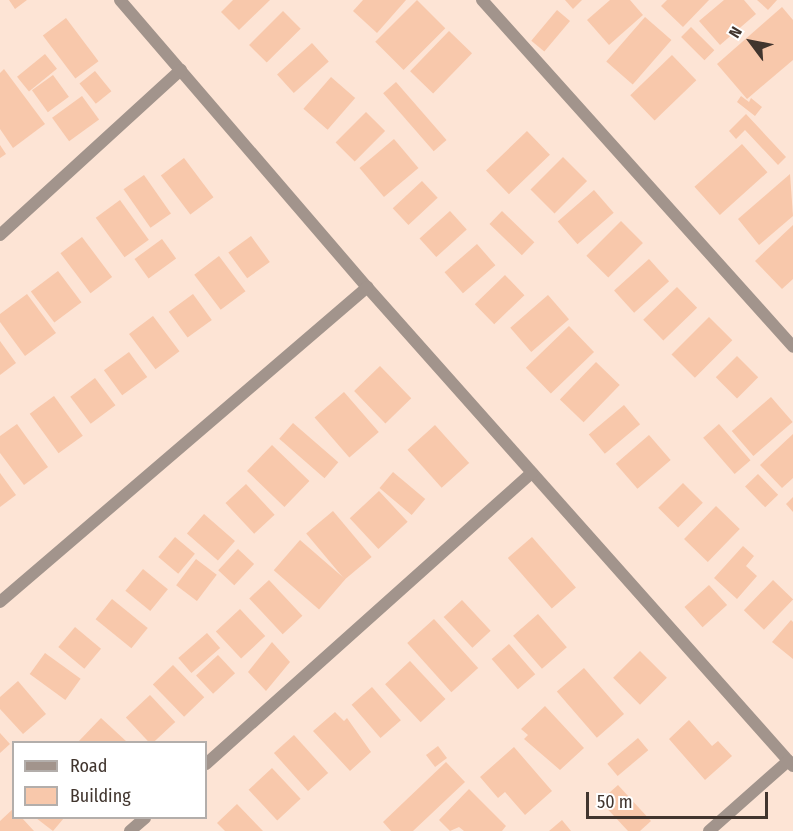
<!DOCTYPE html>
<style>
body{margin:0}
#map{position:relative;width:793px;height:831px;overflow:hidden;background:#fde4d5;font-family:"Fira Sans Condensed",sans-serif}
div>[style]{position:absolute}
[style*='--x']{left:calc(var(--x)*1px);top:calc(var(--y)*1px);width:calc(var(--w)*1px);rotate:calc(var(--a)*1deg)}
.building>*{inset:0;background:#f8c8ab;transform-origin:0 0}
.minor>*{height:12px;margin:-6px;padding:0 6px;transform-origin:6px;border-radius:6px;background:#a2948c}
span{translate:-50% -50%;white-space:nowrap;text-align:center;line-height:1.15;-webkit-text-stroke:5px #fff;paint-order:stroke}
.legend{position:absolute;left:12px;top:741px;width:195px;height:78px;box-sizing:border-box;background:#fff;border:2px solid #b3aeab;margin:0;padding:8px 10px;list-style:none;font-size:18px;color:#41352e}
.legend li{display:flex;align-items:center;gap:12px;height:30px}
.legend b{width:30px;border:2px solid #b3aeab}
.north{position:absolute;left:721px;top:12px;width:60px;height:60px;-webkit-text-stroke:4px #fff;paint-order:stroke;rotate:302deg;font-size:16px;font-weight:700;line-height:24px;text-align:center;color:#41352e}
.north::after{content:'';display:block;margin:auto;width:21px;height:27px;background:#41352e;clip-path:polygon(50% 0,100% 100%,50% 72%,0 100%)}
.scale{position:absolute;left:586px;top:792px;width:182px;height:27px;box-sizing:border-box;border:3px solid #41352e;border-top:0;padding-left:8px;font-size:18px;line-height:21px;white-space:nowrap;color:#41352e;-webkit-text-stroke:4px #fff;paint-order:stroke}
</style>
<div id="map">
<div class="building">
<i style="clip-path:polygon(9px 0,27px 0,15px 9px)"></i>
<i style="clip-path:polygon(233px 0,270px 0,239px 30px,221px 12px)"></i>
<i style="clip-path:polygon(363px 0,406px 0,377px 33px,353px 11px)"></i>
<i style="left:417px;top:0;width:40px;height:59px;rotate:45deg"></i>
<i style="clip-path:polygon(565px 0,582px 0,573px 9px)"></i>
<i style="clip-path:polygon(610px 0,630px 0,643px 15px,609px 45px,587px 20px)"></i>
<i style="clip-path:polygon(667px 0,709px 0,683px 27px,661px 6px)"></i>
<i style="clip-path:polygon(724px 0,744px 0,756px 14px,720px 45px,699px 21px)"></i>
<i style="clip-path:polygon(757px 0,777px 0,768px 10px)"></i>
<i style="clip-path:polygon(782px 7px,793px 20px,793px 60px,747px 99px,717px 64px)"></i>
<i style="left:557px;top:10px;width:17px;height:40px;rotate:40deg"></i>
<i style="left:283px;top:11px;width:25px;height:48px;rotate:45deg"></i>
<i style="left:645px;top:17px;width:35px;height:59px;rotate:41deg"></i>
<i style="left:66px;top:18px;width:54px;height:29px;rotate:53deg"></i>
<i style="left:691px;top:27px;width:33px;height:14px;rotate:45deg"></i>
<i style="left:449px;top:31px;width:32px;height:56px;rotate:44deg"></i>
<i style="left:312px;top:43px;width:25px;height:47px;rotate:48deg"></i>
<i style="left:45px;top:54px;width:19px;height:36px;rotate:51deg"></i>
<i style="left:672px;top:55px;width:35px;height:58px;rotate:46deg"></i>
<i style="clip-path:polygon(4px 69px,45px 124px,13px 148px,0 129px,0 73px)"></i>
<i style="left:95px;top:71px;width:26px;height:20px;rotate:51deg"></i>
<i style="left:53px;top:75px;width:27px;height:26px;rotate:54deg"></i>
<i style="left:331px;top:77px;width:32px;height:42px;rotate:41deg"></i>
<i style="left:396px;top:82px;width:77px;height:17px;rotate:49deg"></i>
<i style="left:82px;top:96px;width:29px;height:37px;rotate:54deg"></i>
<i style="clip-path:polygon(741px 96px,749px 102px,751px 98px,762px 107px,755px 116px,737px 102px)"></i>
<i style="left:366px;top:112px;width:27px;height:43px;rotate:45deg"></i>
<i style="clip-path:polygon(746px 114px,786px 157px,778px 165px,745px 130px,736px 139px,729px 131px)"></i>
<i style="left:527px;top:131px;width:33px;height:57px;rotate:46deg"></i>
<i style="left:394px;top:139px;width:38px;height:45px;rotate:50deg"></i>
<i style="left:742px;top:144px;width:38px;height:64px;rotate:48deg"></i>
<i style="clip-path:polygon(0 145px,6px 154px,0 158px)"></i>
<i style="left:563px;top:157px;width:34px;height:46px;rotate:45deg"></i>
<i style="left:184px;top:158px;width:49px;height:29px;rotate:53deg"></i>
<i style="clip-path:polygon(790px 174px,793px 216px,759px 245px,738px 219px)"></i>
<i style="left:144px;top:175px;width:47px;height:25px;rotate:55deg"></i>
<i style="left:422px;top:181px;width:23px;height:40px;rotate:47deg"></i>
<i style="left:594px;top:190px;width:30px;height:48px;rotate:49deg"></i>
<i style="left:120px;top:200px;width:49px;height:30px;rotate:54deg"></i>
<i style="left:450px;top:211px;width:25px;height:41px;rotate:48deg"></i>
<i style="left:502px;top:211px;width:45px;height:18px;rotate:44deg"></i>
<i style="left:621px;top:221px;width:31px;height:49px;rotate:45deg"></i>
<i style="clip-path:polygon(793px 225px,793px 279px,782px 289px,755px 261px)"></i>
<i style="left:251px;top:236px;width:32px;height:28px;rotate:54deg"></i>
<i style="left:82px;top:237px;width:50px;height:27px;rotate:53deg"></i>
<i style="left:162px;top:239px;width:24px;height:34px;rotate:54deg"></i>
<i style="left:477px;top:244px;width:28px;height:43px;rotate:49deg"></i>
<i style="left:219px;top:256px;width:44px;height:31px;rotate:53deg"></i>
<i style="left:649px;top:259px;width:30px;height:47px;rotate:48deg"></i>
<i style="left:58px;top:271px;width:39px;height:34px;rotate:53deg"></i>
<i style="left:505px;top:275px;width:28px;height:42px;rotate:46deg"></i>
<i style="left:677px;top:287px;width:29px;height:47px;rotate:46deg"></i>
<i style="clip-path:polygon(27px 294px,56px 333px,25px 356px,0 322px,0 314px)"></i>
<i style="left:193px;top:294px;width:32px;height:30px;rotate:54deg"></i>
<i style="left:548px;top:295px;width:32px;height:50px;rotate:49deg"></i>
<i style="left:153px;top:316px;width:44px;height:30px;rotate:53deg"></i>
<i style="left:709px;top:317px;width:33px;height:53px;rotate:45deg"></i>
<i style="left:569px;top:326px;width:36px;height:60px;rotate:46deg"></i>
<i style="clip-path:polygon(0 341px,16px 363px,0 375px)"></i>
<i style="left:129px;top:352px;width:31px;height:31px;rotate:54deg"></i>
<i style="left:737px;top:356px;width:30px;height:30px;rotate:45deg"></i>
<i style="left:596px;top:362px;width:33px;height:52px;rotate:44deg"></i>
<i style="left:380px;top:366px;width:45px;height:36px;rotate:46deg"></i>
<i style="left:95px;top:378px;width:34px;height:31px;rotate:53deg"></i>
<i style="left:344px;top:392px;width:53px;height:39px;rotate:49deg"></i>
<i style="left:54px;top:396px;width:49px;height:30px;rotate:54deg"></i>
<i style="left:771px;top:397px;width:33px;height:52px;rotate:49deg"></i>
<i style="left:624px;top:405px;width:25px;height:46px;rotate:50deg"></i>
<i style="left:293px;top:423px;width:60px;height:21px;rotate:41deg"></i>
<i style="clip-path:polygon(17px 424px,48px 467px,24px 485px,0 453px,0 436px)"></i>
<i style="left:719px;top:424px;width:48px;height:21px;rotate:49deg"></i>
<i style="left:435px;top:425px;width:51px;height:37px;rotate:48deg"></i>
<i style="clip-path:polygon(793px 434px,793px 478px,782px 488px,760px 465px)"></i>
<i style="left:649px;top:435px;width:33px;height:44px;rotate:49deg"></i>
<i style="left:272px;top:445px;width:52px;height:36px;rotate:44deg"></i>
<i style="left:393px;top:472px;width:42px;height:21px;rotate:40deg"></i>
<i style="clip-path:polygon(0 473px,16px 495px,0 507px)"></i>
<i style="left:758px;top:474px;width:29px;height:18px;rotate:46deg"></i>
<i style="left:683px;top:483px;width:28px;height:35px;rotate:45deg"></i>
<i style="left:246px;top:484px;width:42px;height:28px;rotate:47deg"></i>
<i style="left:379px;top:491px;width:42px;height:40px;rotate:47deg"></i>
<i style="clip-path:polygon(793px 497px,793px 512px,786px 504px)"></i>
<i style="left:716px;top:506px;width:33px;height:46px;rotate:44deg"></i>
<i style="left:333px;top:511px;width:60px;height:35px;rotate:50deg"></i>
<i style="left:204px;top:514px;width:41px;height:26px;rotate:41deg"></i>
<i style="left:175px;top:537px;width:26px;height:26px;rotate:40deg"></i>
<i style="left:532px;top:537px;width:67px;height:32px;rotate:49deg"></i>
<i style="left:300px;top:540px;width:60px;height:40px;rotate:41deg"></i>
<i style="clip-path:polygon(743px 546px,754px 556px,746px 566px,757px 576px,737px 599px,714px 578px)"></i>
<i style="left:238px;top:549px;width:22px;height:29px;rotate:43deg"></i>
<i style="left:196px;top:559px;width:26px;height:33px;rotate:37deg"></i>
<i style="left:143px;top:569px;width:32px;height:28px;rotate:39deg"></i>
<i style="left:269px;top:580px;width:49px;height:27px;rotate:47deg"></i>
<i style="left:773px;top:580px;width:28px;height:42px;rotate:44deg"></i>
<i style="left:709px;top:585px;width:27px;height:33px;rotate:48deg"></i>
<i style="left:112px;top:599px;width:46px;height:26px;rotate:39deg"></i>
<i style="left:462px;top:600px;width:42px;height:25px;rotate:47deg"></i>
<i style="left:240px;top:609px;width:37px;height:33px;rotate:47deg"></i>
<i style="left:538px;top:614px;width:44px;height:33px;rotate:49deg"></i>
<i style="left:434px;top:619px;width:66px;height:36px;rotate:48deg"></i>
<i style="clip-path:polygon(791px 620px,793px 622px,793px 659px,772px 642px)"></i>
<i style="left:75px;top:627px;width:34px;height:26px;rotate:40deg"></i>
<i style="left:207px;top:633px;width:20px;height:38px;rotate:49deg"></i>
<i style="clip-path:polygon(272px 642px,290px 662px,266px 691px,248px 672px)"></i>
<i style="left:509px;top:644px;width:40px;height:23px;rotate:49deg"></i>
<i style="left:640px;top:651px;width:38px;height:38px;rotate:45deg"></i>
<i style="left:45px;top:653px;width:44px;height:26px;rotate:36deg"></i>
<i style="left:218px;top:655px;width:25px;height:30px;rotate:47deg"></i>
<i style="left:410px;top:661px;width:52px;height:34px;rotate:47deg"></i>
<i style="left:173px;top:665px;width:45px;height:28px;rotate:46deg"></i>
<i style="left:584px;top:668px;width:61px;height:36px;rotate:49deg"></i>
<i style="clip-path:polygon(18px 681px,46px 714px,23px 734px,0 709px,0 697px)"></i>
<i style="left:372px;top:687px;width:44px;height:27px;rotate:49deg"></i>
<i style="left:150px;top:695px;width:37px;height:33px;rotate:47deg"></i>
<i style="clip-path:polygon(545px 706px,584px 748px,560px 770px,524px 739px,528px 735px,521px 729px)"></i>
<i style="clip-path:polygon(335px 712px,344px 721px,347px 718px,371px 752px,350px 771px,313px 731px)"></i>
<i style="clip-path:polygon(101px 718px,127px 742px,78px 742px)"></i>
<i style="clip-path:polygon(689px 720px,712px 746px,718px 741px,732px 756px,705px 780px,669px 739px)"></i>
<i style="clip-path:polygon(0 733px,10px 744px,0 753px)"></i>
<i style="left:294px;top:735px;width:51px;height:27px;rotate:48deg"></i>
<i style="left:638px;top:738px;width:16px;height:40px;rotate:50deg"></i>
<i style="left:438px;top:746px;width:15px;height:15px;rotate:53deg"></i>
<i style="clip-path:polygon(514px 747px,552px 791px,525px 815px,505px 792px,498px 798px,480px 777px)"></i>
<i style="clip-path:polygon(446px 762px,465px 782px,413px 831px,391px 831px,383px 822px)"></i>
<i style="left:272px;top:768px;width:42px;height:32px;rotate:47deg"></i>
<i style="clip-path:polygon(618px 785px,651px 821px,640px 831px,628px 831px,600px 801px)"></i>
<i style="clip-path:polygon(469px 789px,506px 826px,502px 831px,464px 831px,459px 827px,450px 831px,439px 820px)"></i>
<i style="clip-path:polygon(237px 804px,263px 831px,225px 831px,217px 823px)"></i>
<i style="clip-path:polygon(14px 808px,14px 818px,22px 818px,34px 831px,0 831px,0 821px)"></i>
<i style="clip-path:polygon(36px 818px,64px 818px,53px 831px)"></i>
<i style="clip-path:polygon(562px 820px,571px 831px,549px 831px)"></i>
</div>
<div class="minor">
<i style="--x:120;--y:0;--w:379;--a:49.3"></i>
<i style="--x:367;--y:287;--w:641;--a:48.35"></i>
<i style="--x:482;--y:0;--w:466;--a:48.1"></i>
<i style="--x:0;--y:235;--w:245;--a:-42.4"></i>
<i style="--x:0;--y:602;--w:484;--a:-40.6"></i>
<i style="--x:206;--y:764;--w:437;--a:-41.8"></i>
<i style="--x:130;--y:831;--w:20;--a:-41"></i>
<i style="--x:709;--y:831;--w:106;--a:-41.5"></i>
</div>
<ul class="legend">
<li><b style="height:8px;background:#a2948c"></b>Road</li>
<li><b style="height:16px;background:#f8c8ab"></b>Building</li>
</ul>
<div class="north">N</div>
<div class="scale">50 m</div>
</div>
